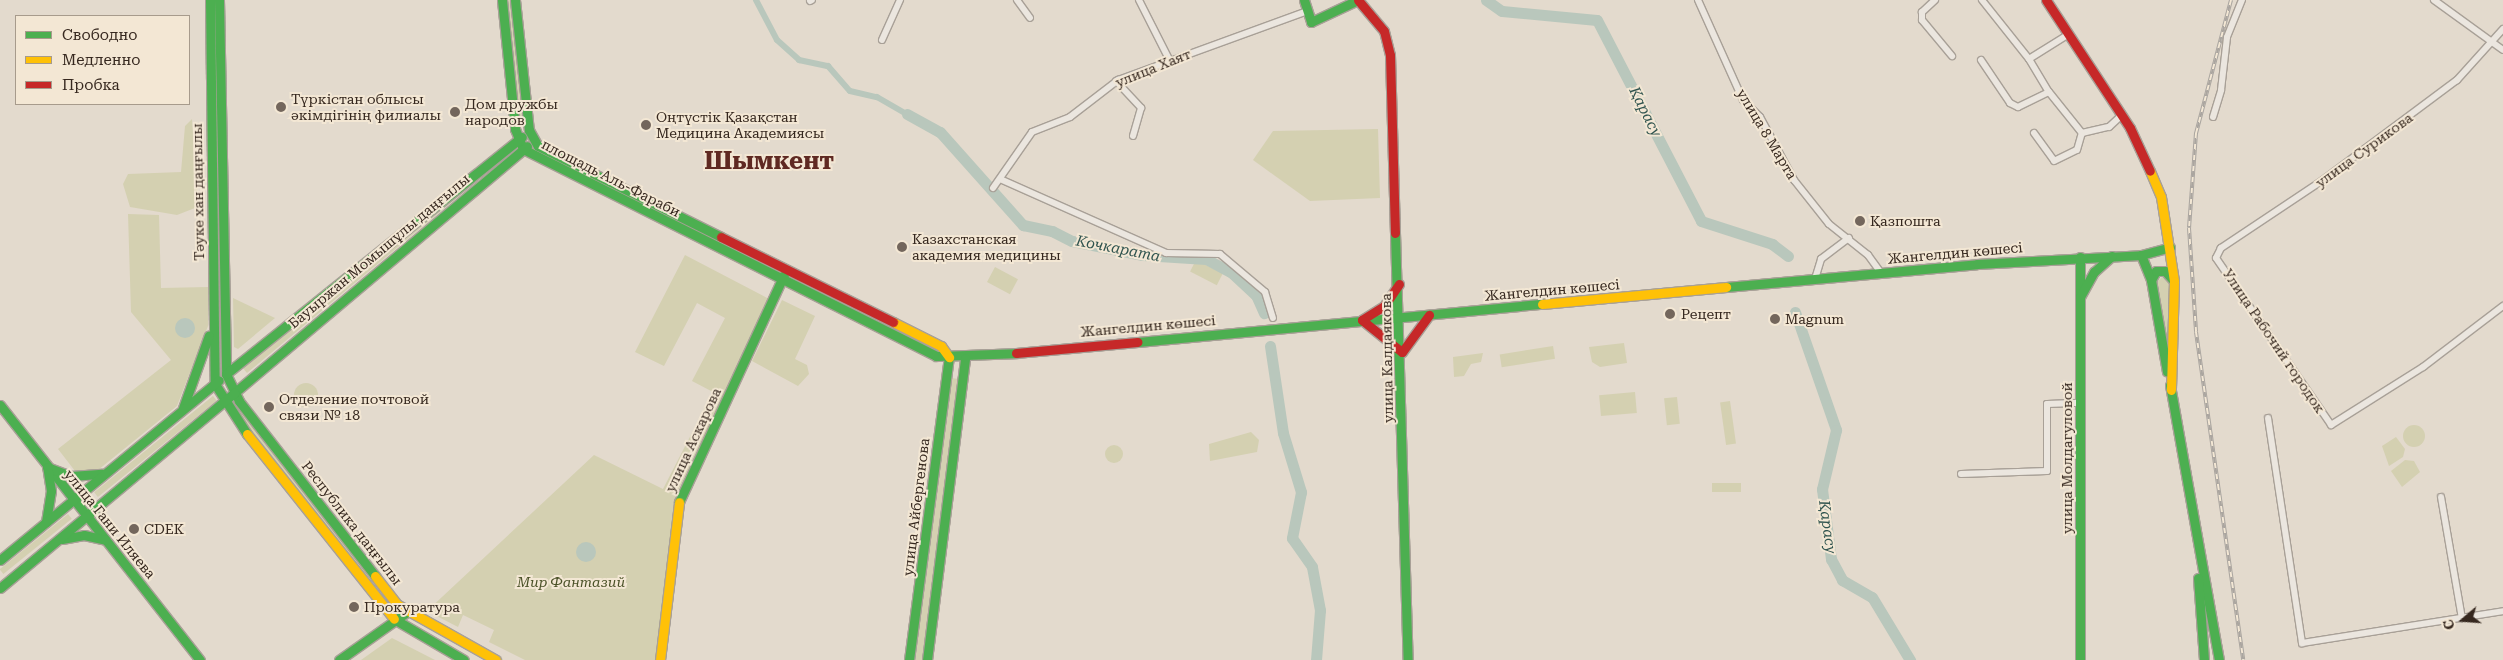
<!DOCTYPE html>
<meta charset="utf-8">
<style>
body{margin:0}
#map{position:relative;width:2503px;height:660px;overflow:hidden;background:#e3dacd;font-family:"Roboto Serif",serif}
div>[style]{position:absolute}
[style*='--x']{left:calc(var(--x)*1px);top:calc(var(--y)*1px);width:calc(var(--w)*1px);rotate:calc(var(--a)*1deg)}
.green>*{inset:0;background:#d4d0b1;transform-origin:0 0}
.round{border-radius:50%}
.water>*{inset:0;background:#b9c7bc}
.canal>*{height:6px;margin:-3px;padding:0 3px;transform-origin:3px;border-radius:3px;background:#b9c7bc}
.river>*{height:11px;margin:-5.5px;padding:0 5.5px;transform-origin:5.5px;border-radius:5.5px;background:#b9c7bc}
.roads{filter:drop-shadow(1px 0 #a8a097) drop-shadow(-1px 0 #a8a097) drop-shadow(0 1px #a8a097) drop-shadow(0 -1px #a8a097)}
.street>*{height:6px;margin:-3px;padding:0 3px;transform-origin:3px;border-radius:3px;background:#ebe6df}
.fast>*{height:9px;margin:-4.5px;padding:0 4.5px;transform-origin:4.5px;border-radius:4.5px;background:#4caf50}
.slow>*{height:9px;margin:-4.5px;padding:0 4.5px;transform-origin:4.5px;border-radius:4.5px;background:#ffc107}
.jam>*{height:9px;margin:-4.5px;padding:0 4.5px;transform-origin:4.5px;border-radius:4.5px;background:#c62828}
.rail>*{height:4px;margin-top:-2px;transform-origin:0;background:repeating-linear-gradient(90deg,#f3e7d4 0 5.5px,#aaa59f 0 11px);box-sizing:border-box;border-block:1px solid #aaa59f}
.dots>*{width:14px;height:14px;translate:-50% -50%;box-sizing:border-box;border:2px solid #f3e7d4;border-radius:50%}
span{translate:-50% -50%;white-space:nowrap;text-align:center;line-height:1.15;-webkit-text-stroke:4px #f3e7d4;paint-order:stroke}
.street-label{font-size:14px;color:#36281f}
.poi-label{font-size:14px;color:#36281f}
.left{translate:0 -50%;text-align:left}
.park-label{font-size:14px;color:#4a5127;font-style:italic}
.water-label{font-size:15px;color:#30544f;font-style:italic}
.town-label{font-size:24px;color:#5f2922;font-weight:700}
.legend{position:absolute;left:15px;top:15px;width:175px;height:90px;box-sizing:border-box;background:#f3e7d4;border:1px solid #a79b8c;margin:0;padding:6px 9px;list-style:none;font-size:15px;color:#36281f}
.legend li{display:flex;align-items:center;gap:10px;height:25px}
.legend b{width:25px;border:1px solid #a79b8c}
.north{position:absolute;left:2438px;top:595px;width:50px;height:50px;-webkit-text-stroke:4px #f3e7d4;paint-order:stroke;rotate:252deg;font-size:14px;font-weight:700;line-height:20px;text-align:center;color:#36281f}
.north::after{content:'';display:block;margin:auto;width:18px;height:22px;background:#36281f;clip-path:polygon(50% 0,100% 100%,50% 72%,0 100%)}
</style>
<div id="map">
<div class="green">
<i style="clip-path:polygon(503px 0,514px 0,527px 126px,518px 127px)"></i>
<i style="clip-path:polygon(192px 119px,198px 196px,195px 208px,177px 215px,130px 207px,123px 184px,128px 174px,181px 172px,185px 126px)"></i>
<i style="clip-path:polygon(1378px 129px,1380px 198px,1310px 201px,1253px 160px,1273px 131px)"></i>
<i style="clip-path:polygon(501px 153px,505px 158px,247px 373px,242px 367px)"></i>
<i style="clip-path:polygon(128px 214px,159px 215px,161px 288px,208px 287px,208px 326px,177px 406px,98px 470px,75px 471px,58px 449px,171px 360px,131px 312px)"></i>
<i style="clip-path:polygon(685px 255px,771px 300px,676px 495px,656px 660px,525px 660px,489px 642px,494px 630px,463px 615px,458px 627px,427px 611px,594px 455px,663px 489px,713px 392px,692px 381px,725px 318px,697px 303px,664px 366px,635px 352px)"></i>
<i style="left:1196px;top:260px;width:30px;height:13px;rotate:27deg"></i>
<i style="left:995px;top:267px;width:26px;height:17px;rotate:28deg"></i>
<i style="clip-path:polygon(2162px 277px,2170px 283px,2169px 368px,2155px 284px)"></i>
<i style="clip-path:polygon(233px 298px,275px 318px,238px 349px,234px 347px)"></i>
<i style="clip-path:polygon(782px 300px,815px 316px,795px 359px,807px 365px,809px 374px,798px 386px,752px 361px)"></i>
<i style="clip-path:polygon(1624px 343px,1627px 363px,1600px 367px,1592px 362px,1589px 347px)"></i>
<i style="left:1553px;top:346px;width:13px;height:54px;rotate:81deg"></i>
<i style="clip-path:polygon(1483px 353px,1481px 362px,1471px 364px,1464px 376px,1454px 377px,1453px 357px)"></i>
<i style="clip-path:polygon(951px 378px,959px 379px,931px 600px,923px 660px,915px 660px)"></i>
<i class="round" style="left:294px;top:383px;width:24px;height:24px"></i>
<i style="left:1635px;top:392px;width:21px;height:36px;rotate:85deg"></i>
<i style="left:213px;top:396px;width:6px;height:153px;rotate:51deg"></i>
<i style="left:1677px;top:397px;width:27px;height:13px;rotate:84deg"></i>
<i style="left:1730px;top:401px;width:43px;height:10px;rotate:82deg"></i>
<i style="left:239px;top:409px;width:249px;height:4px;rotate:52deg"></i>
<i class="round" style="left:2403px;top:425px;width:22px;height:22px"></i>
<i style="clip-path:polygon(1251px 432px,1259px 440px,1257px 452px,1210px 461px,1209px 444px)"></i>
<i style="clip-path:polygon(2396px 437px,2405px 449px,2403px 457px,2389px 466px,2382px 446px)"></i>
<i class="round" style="left:1105px;top:445px;width:18px;height:18px"></i>
<i style="clip-path:polygon(2405px 460px,2414px 461px,2420px 472px,2402px 487px,2391px 471px)"></i>
<i style="left:1741px;top:483px;width:9px;height:29px;rotate:90deg"></i>
<i style="left:68px;top:514px;width:6px;height:88px;rotate:51deg"></i>
<i style="clip-path:polygon(392px 638px,435px 660px,361px 660px)"></i>
</div>
<div class="water">
<i class="round" style="left:175px;top:318px;width:20px;height:20px"></i>
<i class="round" style="left:576px;top:542px;width:20px;height:20px"></i>
</div>
<div class="canal">
<i style="--x:756;--y:0;--w:45;--a:62.3"></i>
<i style="--x:777;--y:40;--w:30;--a:42"></i>
<i style="--x:799;--y:60;--w:30;--a:12"></i>
<i style="--x:828;--y:66;--w:33;--a:49"></i>
<i style="--x:850;--y:91;--w:28;--a:13"></i>
<i style="--x:877;--y:97;--w:36;--a:30"></i>
</div>
<div class="river">
<i style="--x:1486;--y:0;--w:19;--a:35"></i>
<i style="--x:1502;--y:11;--w:95;--a:5.4"></i>
<i style="--x:1597;--y:20;--w:226;--a:62.6"></i>
<i style="--x:1701;--y:221;--w:75;--a:17.9"></i>
<i style="--x:1772;--y:244;--w:20;--a:37"></i>
<i style="--x:907;--y:114;--w:38;--a:29"></i>
<i style="--x:940;--y:132;--w:125;--a:48.3"></i>
<i style="--x:1023;--y:225;--w:30;--a:12"></i>
<i style="--x:1052;--y:231;--w:22;--a:27"></i>
<i style="--x:1072;--y:241;--w:72;--a:11.2"></i>
<i style="--x:1143;--y:255;--w:63;--a:3.6"></i>
<i style="--x:1206;--y:259;--w:30;--a:28"></i>
<i style="--x:1232;--y:273;--w:33;--a:43"></i>
<i style="--x:1256;--y:295;--w:20;--a:66"></i>
<i style="--x:1795;--y:312;--w:125;--a:70.8"></i>
<i style="--x:1836;--y:430;--w:61;--a:103.3"></i>
<i style="--x:1822;--y:489;--w:71;--a:82.7"></i>
<i style="--x:1831;--y:559;--w:24;--a:62"></i>
<i style="--x:1842;--y:580;--w:34;--a:30"></i>
<i style="--x:1872;--y:597;--w:74;--a:58.9"></i>
<i style="--x:1270;--y:346;--w:88;--a:81.5"></i>
<i style="--x:1283;--y:433;--w:62;--a:73"></i>
<i style="--x:1301;--y:492;--w:47;--a:101.1"></i>
<i style="--x:1292;--y:538;--w:35;--a:55"></i>
<i style="--x:1312;--y:567;--w:44;--a:79.5"></i>
<i style="--x:1320;--y:610;--w:50;--a:94.6"></i>
</div>
<div class="roads">
<div class="street">
<i style="--x:1017;--y:0;--w:22;--a:54"></i>
<i style="--x:1139;--y:0;--w:71;--a:63.1"></i>
<i style="--x:1698;--y:0;--w:110;--a:65.8"></i>
<i style="--x:1743;--y:100;--w:24;--a:45"></i>
<i style="--x:1760;--y:117;--w:72;--a:61.6"></i>
<i style="--x:1794;--y:180;--w:56;--a:51.5"></i>
<i style="--x:1829;--y:224;--w:50;--a:38.5"></i>
<i style="--x:1868;--y:255;--w:22;--a:54"></i>
<i style="--x:1935;--y:0;--w:18;--a:137"></i>
<i style="--x:1922;--y:12;--w:8;--a:90"></i>
<i style="--x:1922;--y:20;--w:47;--a:50.2"></i>
<i style="--x:1982;--y:0;--w:75;--a:51.5"></i>
<i style="--x:2434;--y:0;--w:85;--a:35.9"></i>
<i style="--x:810;--y:1;--w:2;--a:-27"></i>
<i style="--x:2503;--y:29;--w:69;--a:132"></i>
<i style="--x:2457;--y:80;--w:167;--a:143.3"></i>
<i style="--x:2323;--y:180;--w:123;--a:146.3"></i>
<i style="--x:2221;--y:248;--w:11;--a:117"></i>
<i style="--x:2216;--y:258;--w:203;--a:55.4"></i>
<i style="--x:2331;--y:425;--w:109;--a:-32.2"></i>
<i style="--x:2423;--y:367;--w:101;--a:-37.3"></i>
<i style="--x:2069;--y:34;--w:47;--a:148"></i>
<i style="--x:2029;--y:59;--w:39;--a:59"></i>
<i style="--x:2049;--y:92;--w:53;--a:51.2"></i>
<i style="--x:2082;--y:133;--w:28;--a:-13"></i>
<i style="--x:2109;--y:127;--w:18;--a:-43"></i>
<i style="--x:882;--y:40;--w:44;--a:-65.8"></i>
<i style="--x:1981;--y:60;--w:52;--a:56"></i>
<i style="--x:2010;--y:103;--w:9;--a:27"></i>
<i style="--x:2018;--y:107;--w:34;--a:-26"></i>
<i style="--x:1116;--y:81;--w:37;--a:47"></i>
<i style="--x:1141;--y:108;--w:29;--a:106"></i>
<i style="--x:2213;--y:117;--w:28;--a:-73"></i>
<i style="--x:2221;--y:90;--w:53;--a:-83.5"></i>
<i style="--x:2227;--y:37;--w:40;--a:-68"></i>
<i style="--x:2034;--y:133;--w:34;--a:54"></i>
<i style="--x:2054;--y:161;--w:25;--a:-26"></i>
<i style="--x:2077;--y:150;--w:18;--a:-74"></i>
<i style="--x:1000;--y:179;--w:182;--a:24"></i>
<i style="--x:1166;--y:253;--w:54;--a:1.1"></i>
<i style="--x:1220;--y:254;--w:59;--a:40.2"></i>
<i style="--x:1265;--y:292;--w:27;--a:73"></i>
<i style="--x:993;--y:188;--w:68;--a:-55.1"></i>
<i style="--x:1032;--y:132;--w:41;--a:-21.5"></i>
<i style="--x:1070;--y:117;--w:61;--a:-37.6"></i>
<i style="--x:1118;--y:80;--w:202;--a:-20"></i>
<i style="--x:1815;--y:279;--w:21;--a:-73"></i>
<i style="--x:1821;--y:259;--w:35;--a:-37"></i>
<i style="--x:2268;--y:418;--w:228;--a:81.4"></i>
<i style="--x:2302;--y:643;--w:204;--a:-9"></i>
<i style="--x:1961;--y:474;--w:86;--a:-2"></i>
<i style="--x:2047;--y:471;--w:67;--a:-90"></i>
<i style="--x:2047;--y:404;--w:34;--a:-2"></i>
<i style="--x:2441;--y:497;--w:123;--a:80.2"></i>
</div>
<div class="fast">
<i style="--x:210;--y:0;--w:384;--a:89.3"></i>
<i style="--x:215;--y:384;--w:59;--a:57.4"></i>
<i style="--x:219;--y:0;--w:374;--a:88.9"></i>
<i style="--x:226;--y:374;--w:30;--a:64"></i>
<i style="--x:239;--y:401;--w:222;--a:52.1"></i>
<i style="--x:502;--y:0;--w:130;--a:84.2"></i>
<i style="--x:515;--y:129;--w:22;--a:68"></i>
<i style="--x:523;--y:149;--w:462;--a:26.6"></i>
<i style="--x:936;--y:356;--w:80;--a:-2.1"></i>
<i style="--x:515;--y:0;--w:131;--a:83.9"></i>
<i style="--x:529;--y:130;--w:18;--a:61"></i>
<i style="--x:538;--y:146;--w:204;--a:26.4"></i>
<i style="--x:1304;--y:0;--w:23;--a:72"></i>
<i style="--x:1311;--y:22;--w:52;--a:-25.1"></i>
<i style="--x:1395;--y:233;--w:427;--a:88.3"></i>
<i style="--x:2141;--y:255;--w:27;--a:68"></i>
<i style="--x:2151;--y:280;--w:93;--a:80.1"></i>
<i style="--x:2080;--y:257;--w:403;--a:90"></i>
<i style="--x:2151;--y:280;--w:10;--a:-61"></i>
<i style="--x:2156;--y:271;--w:9;--a:0"></i>
<i style="--x:2165;--y:271;--w:13;--a:48"></i>
<i style="--x:1726;--y:287;--w:252;--a:-5.2"></i>
<i style="--x:1977;--y:264;--w:164;--a:-3.1"></i>
<i style="--x:2141;--y:255;--w:30;--a:-15"></i>
<i style="--x:2080;--y:297;--w:29;--a:-61"></i>
<i style="--x:2094;--y:272;--w:24;--a:-42"></i>
<i style="--x:1138;--y:342;--w:406;--a:-5.4"></i>
<i style="--x:226;--y:374;--w:379;--a:-38.7"></i>
<i style="--x:2170;--y:385;--w:279;--a:79.9"></i>
<i style="--x:234;--y:393;--w:383;--a:-40.1"></i>
<i style="--x:0;--y:405;--w:324;--a:51.9"></i>
<i style="--x:183;--y:408;--w:77;--a:-70.4"></i>
<i style="--x:47;--y:467;--w:26;--a:21"></i>
<i style="--x:71;--y:476;--w:31;--a:-4"></i>
<i style="--x:679;--y:502;--w:250;--a:-65.2"></i>
<i style="--x:46;--y:522;--w:31;--a:-81"></i>
<i style="--x:51;--y:491;--w:24;--a:-99"></i>
<i style="--x:62;--y:539;--w:22;--a:-10"></i>
<i style="--x:84;--y:535;--w:22;--a:13"></i>
<i style="--x:0;--y:560;--w:283;--a:-39.4"></i>
<i style="--x:2198;--y:578;--w:82;--a:85.8"></i>
<i style="--x:0;--y:588;--w:305;--a:-39.8"></i>
<i style="--x:394;--y:619;--w:81;--a:30.4"></i>
<i style="--x:339;--y:660;--w:83;--a:-35.2"></i>
<i style="--x:909;--y:660;--w:306;--a:-82.5"></i>
<i style="--x:927;--y:660;--w:304;--a:-82.8"></i>
</div>
<div class="slow">
<i style="--x:2150;--y:171;--w:28;--a:67"></i>
<i style="--x:2161;--y:197;--w:85;--a:81.2"></i>
<i style="--x:2174;--y:281;--w:109;--a:91.6"></i>
<i style="--x:1542;--y:304;--w:185;--a:-5.3"></i>
<i style="--x:893;--y:322;--w:54;--a:26.6"></i>
<i style="--x:941;--y:346;--w:14;--a:54"></i>
<i style="--x:247;--y:434;--w:236;--a:51.5"></i>
<i style="--x:375;--y:576;--w:37;--a:52"></i>
<i style="--x:398;--y:605;--w:112;--a:29.3"></i>
<i style="--x:660;--y:660;--w:159;--a:-83.1"></i>
</div>
<div class="jam">
<i style="--x:1358;--y:0;--w:40;--a:50"></i>
<i style="--x:1384;--y:31;--w:25;--a:76"></i>
<i style="--x:1390;--y:55;--w:178;--a:88.4"></i>
<i style="--x:2046;--y:0;--w:153;--a:56.7"></i>
<i style="--x:2130;--y:128;--w:47;--a:65.1"></i>
<i style="--x:721;--y:237;--w:192;--a:26.3"></i>
<i style="--x:1399;--y:284;--w:27;--a:124"></i>
<i style="--x:1384;--y:306;--w:26;--a:148"></i>
<i style="--x:1362;--y:320;--w:51;--a:38.7"></i>
<i style="--x:1402;--y:352;--w:46;--a:-53.9"></i>
<i style="--x:1016;--y:353;--w:122;--a:-5.2"></i>
</div>
</div>
<div class="rail">
<i style="--x:2231;--y:0;--w:138;--a:104.7"></i>
<i style="--x:2196;--y:133;--w:95;--a:94.2"></i>
<i style="--x:2189;--y:228;--w:104;--a:86.1"></i>
<i style="--x:2196;--y:332;--w:331;--a:81.8"></i>
</div>
<div class="dots">
<i style="left:281px;top:107px;background:#73665c"></i>
<i style="left:455px;top:112px;background:#73665c"></i>
<i style="left:646px;top:125px;background:#73665c"></i>
<i style="left:1860px;top:221px;background:#73665c"></i>
<i style="left:902px;top:247px;background:#73665c"></i>
<i style="left:1670px;top:314px;background:#73665c"></i>
<i style="left:1775px;top:319px;background:#73665c"></i>
<i style="left:269px;top:407px;background:#73665c"></i>
<i style="left:134px;top:529px;background:#73665c"></i>
<i style="left:354px;top:607px;background:#73665c"></i>
</div>
<div class="street-label">
<span style="left:1153px;top:68px;rotate:-22deg">улица Хаят</span>
<span style="left:1767px;top:134px;rotate:59deg">улица 8 Марта</span>
<span style="left:2364px;top:150px;rotate:-36deg">улица Сурикова</span>
<span style="left:611px;top:178px;rotate:27deg">площадь Аль-Фараби</span>
<span style="left:198px;top:192px;rotate:-91deg">Тәуке хан даңғылы</span>
<span style="left:379px;top:251px;rotate:-40deg">Бауыржан Момышұлы даңғылы</span>
<span style="left:1955px;top:253px;rotate:-5deg">Жангелдин көшесі</span>
<span style="left:1552px;top:290px;rotate:-5deg">Жангелдин көшесі</span>
<span style="left:1148px;top:326px;rotate:-5deg">Жангелдин көшесі</span>
<span style="left:2274px;top:341px;rotate:56deg">Улица Рабочий городок</span>
<span style="left:1387px;top:358px;rotate:-91deg">улица Калдаякова</span>
<span style="left:693px;top:440px;rotate:-65deg">улица Аскарова</span>
<span style="left:2067px;top:458px;rotate:-90deg">улица Молдагуловой</span>
<span style="left:916px;top:507px;rotate:-83deg">улица Айбергенова</span>
<span style="left:352px;top:523px;rotate:52deg">Республика даңғылы</span>
<span style="left:110px;top:524px;rotate:51deg">улица Гани Иляева</span>
</div>
<div class="poi-label">
<span class="left" style="left:291px;top:107px">Түркістан облысы<br>әкімдігінің филиалы</span>
<span class="left" style="left:465px;top:112px">Дом дружбы<br>народов</span>
<span class="left" style="left:656px;top:125px">Оңтүстік Қазақстан<br>Медицина Академиясы</span>
<span class="left" style="left:1870px;top:221px">Қазпошта</span>
<span class="left" style="left:912px;top:247px">Казахстанская<br>академия медицины</span>
<span class="left" style="left:1681px;top:314px">Рецепт</span>
<span class="left" style="left:1785px;top:319px">Magnum</span>
<span class="left" style="left:279px;top:407px">Отделение почтовой<br>связи № 18</span>
<span class="left" style="left:144px;top:529px">CDEK</span>
<span class="left" style="left:364px;top:607px">Прокуратура</span>
</div>
<div class="park-label">
<span style="left:571px;top:582px">Мир Фантазий</span>
</div>
<div class="water-label">
<span style="left:1645px;top:112px;rotate:63deg">Қарасу</span>
<span style="left:1118px;top:249px;rotate:11deg">Кочкарата</span>
<span style="left:1827px;top:527px;rotate:82deg">Қарасу</span>
</div>
<div class="town-label">
<span style="left:769px;top:162px">Шымкент</span>
</div>
<ul class="legend">
<li><b style="height:6px;background:#4caf50"></b>Свободно</li>
<li><b style="height:6px;background:#ffc107"></b>Медленно</li>
<li><b style="height:6px;background:#c62828"></b>Пробка</li>
</ul>
<div class="north">С</div>
</div>
